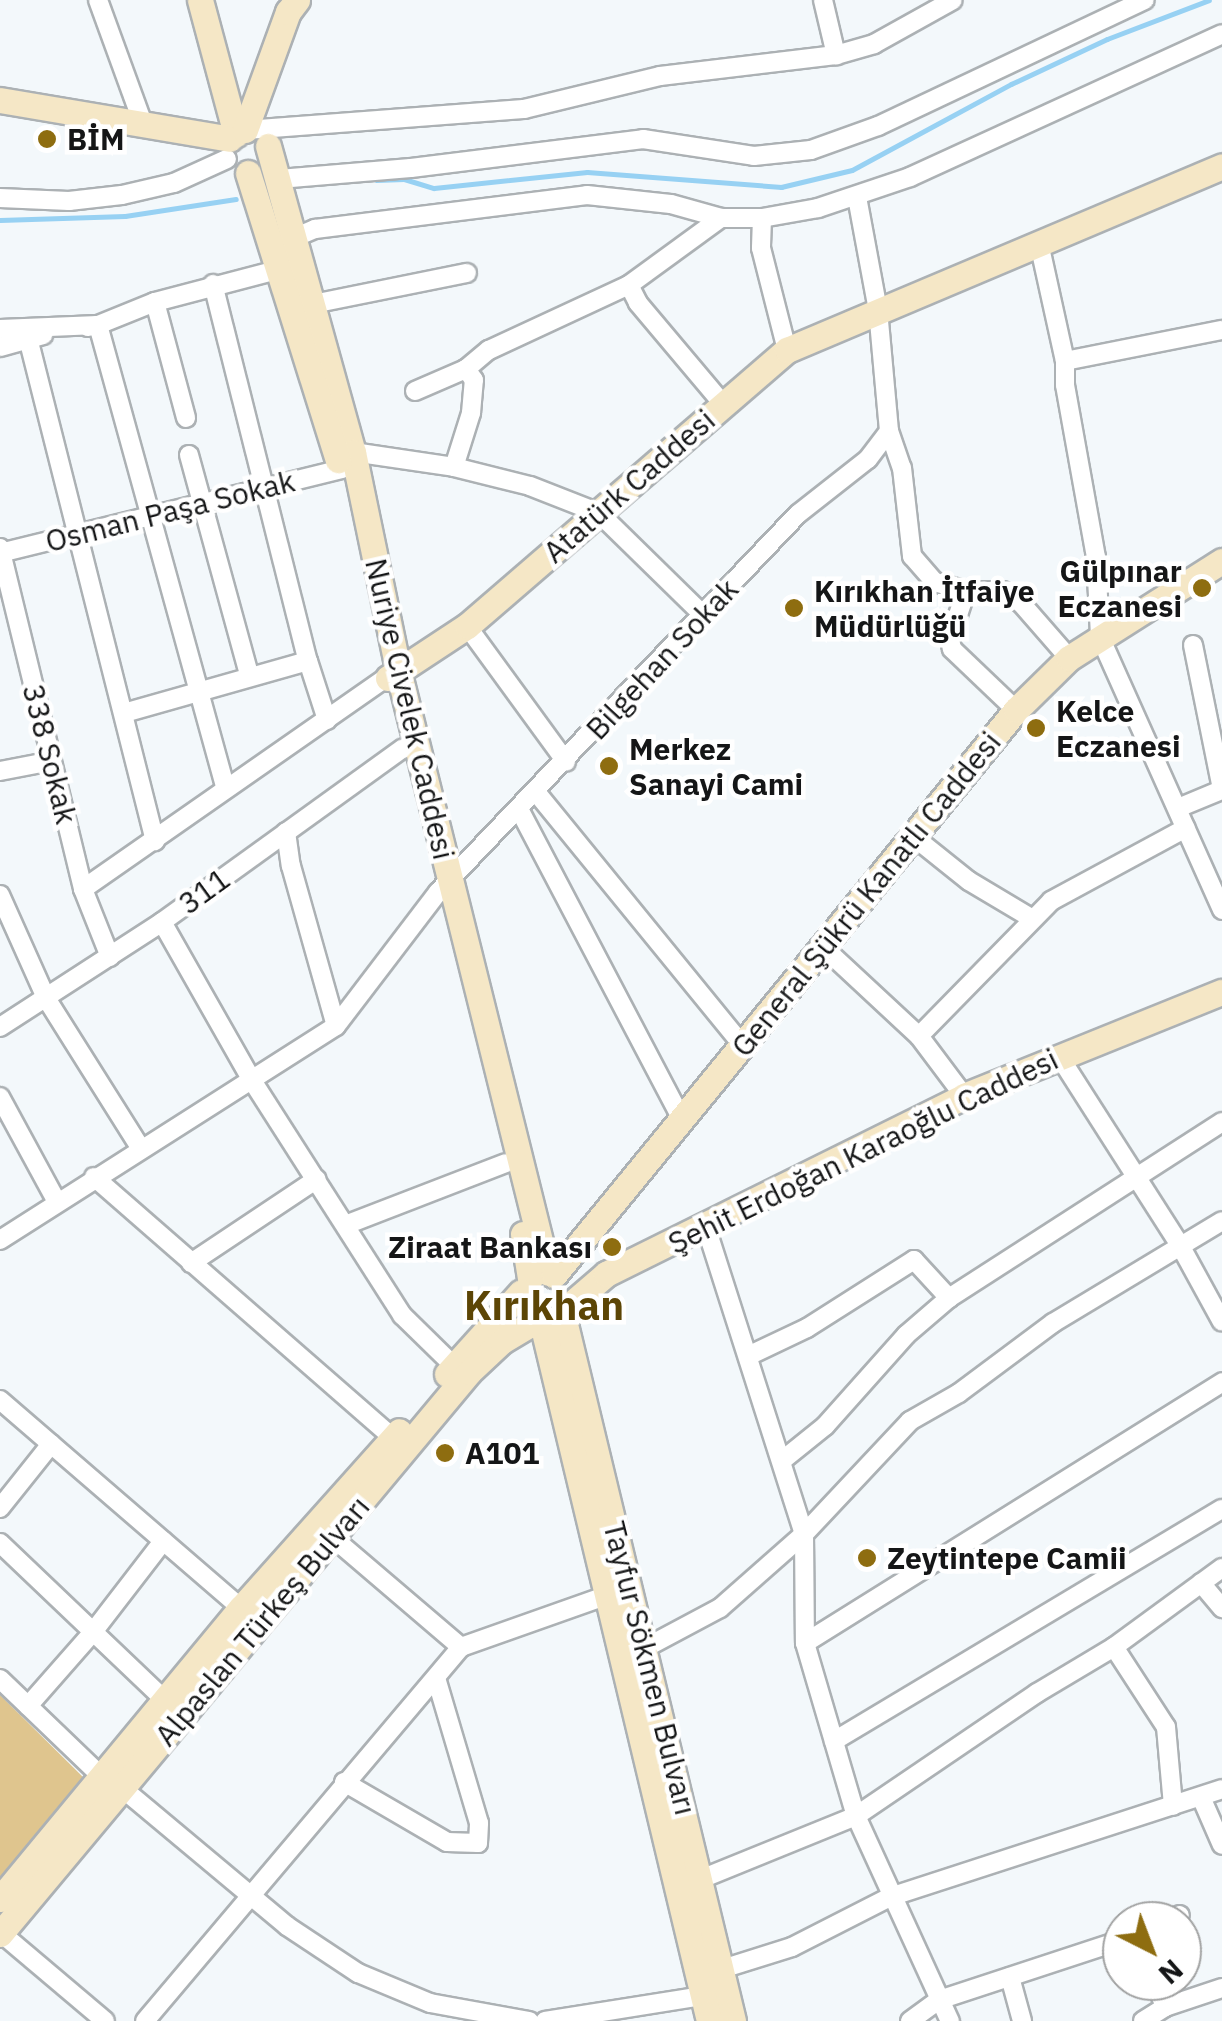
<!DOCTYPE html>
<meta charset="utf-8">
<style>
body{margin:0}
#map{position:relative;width:1222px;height:2021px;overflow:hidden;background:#f3f8fb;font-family:"IBM Plex Sans",sans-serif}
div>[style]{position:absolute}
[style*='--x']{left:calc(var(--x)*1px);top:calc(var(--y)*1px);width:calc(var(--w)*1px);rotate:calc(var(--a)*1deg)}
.green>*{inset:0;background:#dfc58e}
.stream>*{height:5px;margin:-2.5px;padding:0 2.5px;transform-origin:2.5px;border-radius:2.5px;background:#97d1f3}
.roads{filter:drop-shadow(2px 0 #acb1b4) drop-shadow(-2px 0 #acb1b4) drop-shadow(0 2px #acb1b4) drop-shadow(0 -2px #acb1b4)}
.street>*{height:18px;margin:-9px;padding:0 9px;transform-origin:9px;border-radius:9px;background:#fff}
.secondary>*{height:25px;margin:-12.5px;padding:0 12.5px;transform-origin:12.5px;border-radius:12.5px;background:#f5e7c6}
.dots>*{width:28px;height:28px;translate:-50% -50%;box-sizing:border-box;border:5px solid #fff;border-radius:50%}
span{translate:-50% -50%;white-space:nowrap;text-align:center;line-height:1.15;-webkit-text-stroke:9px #fff;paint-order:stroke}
.poi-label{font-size:30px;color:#151617;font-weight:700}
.left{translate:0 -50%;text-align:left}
.right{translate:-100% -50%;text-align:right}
.street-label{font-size:30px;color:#151617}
.district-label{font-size:40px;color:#5c4505;font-weight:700}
.north{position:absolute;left:1102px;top:1901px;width:100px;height:100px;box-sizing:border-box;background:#fff;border:2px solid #a1a2a2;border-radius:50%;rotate:138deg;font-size:28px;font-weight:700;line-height:40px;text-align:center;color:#151617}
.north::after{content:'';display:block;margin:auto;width:35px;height:45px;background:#8e6d10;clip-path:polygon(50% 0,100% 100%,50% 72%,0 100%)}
</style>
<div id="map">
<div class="green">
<i style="clip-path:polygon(0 1695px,87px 1781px,0 1878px)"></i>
</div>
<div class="stream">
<i style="--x:376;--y:180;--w:28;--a:-2"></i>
<i style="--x:404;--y:179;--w:31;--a:17"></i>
<i style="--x:434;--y:188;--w:154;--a:-6"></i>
<i style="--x:587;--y:172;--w:195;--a:4.4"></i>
<i style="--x:781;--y:187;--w:73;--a:-13.5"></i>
<i style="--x:852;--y:170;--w:181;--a:-28.4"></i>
<i style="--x:1011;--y:84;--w:106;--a:-25.1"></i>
<i style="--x:1107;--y:39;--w:109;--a:-20.9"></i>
<i style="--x:0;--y:220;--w:125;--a:-1.8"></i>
<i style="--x:125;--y:216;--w:112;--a:-8.7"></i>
</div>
<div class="roads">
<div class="street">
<i style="--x:98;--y:0;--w:129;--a:70"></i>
<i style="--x:823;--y:0;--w:57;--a:76.7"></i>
<i style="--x:245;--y:130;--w:280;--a:-4.3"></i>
<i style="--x:524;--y:109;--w:140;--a:-13.6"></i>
<i style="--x:660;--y:76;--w:177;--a:-6.8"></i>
<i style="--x:836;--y:55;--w:40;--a:-16"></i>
<i style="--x:874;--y:44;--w:90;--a:-29.1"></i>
<i style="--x:279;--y:179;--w:132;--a:-4.8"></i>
<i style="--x:411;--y:168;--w:234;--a:-7.1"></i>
<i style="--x:643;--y:139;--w:112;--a:8.7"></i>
<i style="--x:754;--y:156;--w:57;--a:-6"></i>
<i style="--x:811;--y:150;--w:71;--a:-19.7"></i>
<i style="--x:878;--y:126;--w:295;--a:-25.3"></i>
<i style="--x:857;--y:197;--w:115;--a:79.5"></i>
<i style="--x:878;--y:310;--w:121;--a:84.8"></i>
<i style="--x:889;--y:431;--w:39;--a:71"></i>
<i style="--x:902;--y:468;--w:89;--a:83.5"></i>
<i style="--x:912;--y:556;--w:35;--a:49"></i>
<i style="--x:935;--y:582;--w:32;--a:16"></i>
<i style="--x:966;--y:591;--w:37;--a:0"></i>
<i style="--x:1003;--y:591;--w:22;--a:34"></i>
<i style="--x:1021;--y:603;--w:73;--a:48.9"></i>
<i style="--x:0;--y:198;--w:69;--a:2.5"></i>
<i style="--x:69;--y:201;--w:53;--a:-6.5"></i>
<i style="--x:122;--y:195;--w:53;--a:-13"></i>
<i style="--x:174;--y:183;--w:58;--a:-24.4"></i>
<i style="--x:762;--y:218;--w:30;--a:92"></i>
<i style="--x:761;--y:248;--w:105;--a:75.7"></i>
<i style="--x:1039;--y:243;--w:121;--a:77.6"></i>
<i style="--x:1065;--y:361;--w:24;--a:90"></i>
<i style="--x:1065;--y:385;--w:175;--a:79.8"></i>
<i style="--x:1096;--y:557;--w:80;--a:87.1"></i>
<i style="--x:1100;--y:637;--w:299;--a:65.9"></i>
<i style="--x:213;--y:284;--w:389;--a:75.9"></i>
<i style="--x:308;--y:661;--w:62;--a:72.1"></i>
<i style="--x:629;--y:285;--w:20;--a:63"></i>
<i style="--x:638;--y:303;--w:132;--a:49.9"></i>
<i style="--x:155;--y:302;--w:120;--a:75"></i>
<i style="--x:313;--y:304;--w:157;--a:-11.4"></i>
<i style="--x:88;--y:327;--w:10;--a:-11"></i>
<i style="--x:98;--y:325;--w:479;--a:74.6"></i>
<i style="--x:0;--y:329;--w:98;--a:-2.3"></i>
<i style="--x:98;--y:325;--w:61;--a:-22"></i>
<i style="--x:155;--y:302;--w:130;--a:-14.7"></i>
<i style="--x:281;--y:269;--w:35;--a:-65"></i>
<i style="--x:296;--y:237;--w:21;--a:-23"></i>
<i style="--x:315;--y:229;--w:274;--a:-7.1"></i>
<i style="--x:587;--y:195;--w:84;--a:6.1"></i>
<i style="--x:671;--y:204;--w:52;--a:15.6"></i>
<i style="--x:721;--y:218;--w:41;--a:0"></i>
<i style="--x:762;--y:218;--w:57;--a:-10.1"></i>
<i style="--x:818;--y:208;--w:97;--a:-18.6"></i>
<i style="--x:910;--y:177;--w:343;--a:-24.6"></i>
<i style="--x:28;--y:338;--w:519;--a:75.83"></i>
<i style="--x:0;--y:347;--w:45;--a:-15.6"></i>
<i style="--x:1065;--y:361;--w:160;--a:-11.2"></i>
<i style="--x:415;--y:391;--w:56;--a:-23.3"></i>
<i style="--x:466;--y:369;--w:30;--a:-40"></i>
<i style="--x:489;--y:350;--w:154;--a:-24.9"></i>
<i style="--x:629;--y:285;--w:114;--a:-36.1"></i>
<i style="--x:189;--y:455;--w:228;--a:74.7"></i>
<i style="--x:454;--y:467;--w:57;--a:-72.5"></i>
<i style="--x:471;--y:413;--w:33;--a:-85"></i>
<i style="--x:474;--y:380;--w:14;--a:-126"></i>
<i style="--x:0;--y:548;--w:351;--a:76.3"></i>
<i style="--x:83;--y:889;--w:73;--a:68.3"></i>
<i style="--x:0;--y:553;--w:351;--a:-13.8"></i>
<i style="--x:341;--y:469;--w:21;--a:-55"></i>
<i style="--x:353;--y:452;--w:102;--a:8.4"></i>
<i style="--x:454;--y:467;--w:78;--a:14"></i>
<i style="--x:530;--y:486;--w:74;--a:21.4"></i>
<i style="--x:599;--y:513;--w:147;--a:44.4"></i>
<i style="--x:966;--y:591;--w:51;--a:108.4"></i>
<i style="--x:950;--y:639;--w:10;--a:79"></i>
<i style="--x:952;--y:649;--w:88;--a:43.6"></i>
<i style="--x:467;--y:626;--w:168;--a:53.9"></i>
<i style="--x:1193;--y:645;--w:147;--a:78.6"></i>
<i style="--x:124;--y:713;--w:191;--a:-15.8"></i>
<i style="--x:0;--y:771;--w:53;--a:-10.9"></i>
<i style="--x:536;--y:792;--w:328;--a:50.8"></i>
<i style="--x:1178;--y:808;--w:44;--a:-22.5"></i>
<i style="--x:519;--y:809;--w:350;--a:62.3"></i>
<i style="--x:286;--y:832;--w:34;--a:82"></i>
<i style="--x:291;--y:866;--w:166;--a:74.3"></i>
<i style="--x:914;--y:837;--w:70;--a:38.7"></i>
<i style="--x:969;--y:881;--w:72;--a:30.8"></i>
<i style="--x:83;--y:889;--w:367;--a:-34.9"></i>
<i style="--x:0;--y:895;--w:113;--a:65.9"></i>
<i style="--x:46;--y:998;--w:178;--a:57.8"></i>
<i style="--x:162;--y:922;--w:184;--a:60.4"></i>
<i style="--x:253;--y:1082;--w:277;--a:57.4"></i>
<i style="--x:402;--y:1315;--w:73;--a:44.4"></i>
<i style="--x:822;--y:946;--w:132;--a:42.9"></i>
<i style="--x:919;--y:1036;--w:75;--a:53.1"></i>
<i style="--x:0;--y:1027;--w:193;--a:-32.9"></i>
<i style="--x:162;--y:922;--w:297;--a:-35.8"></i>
<i style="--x:919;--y:1036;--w:189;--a:-45.6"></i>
<i style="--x:1051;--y:901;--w:153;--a:-28.4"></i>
<i style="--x:1059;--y:1056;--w:227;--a:57.4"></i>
<i style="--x:1181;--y:1247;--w:85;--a:61.3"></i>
<i style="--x:0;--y:1097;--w:117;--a:61.5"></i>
<i style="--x:94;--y:1177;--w:397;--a:41.1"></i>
<i style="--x:348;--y:1224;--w:169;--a:-21.1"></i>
<i style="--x:706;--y:1227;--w:322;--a:72.3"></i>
<i style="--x:804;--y:1534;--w:109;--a:89.5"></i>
<i style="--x:805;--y:1643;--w:180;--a:73.6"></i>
<i style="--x:856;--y:1816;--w:226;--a:65.4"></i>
<i style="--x:0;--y:1240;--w:398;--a:-32.5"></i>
<i style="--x:336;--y:1026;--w:168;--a:-52.7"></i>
<i style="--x:438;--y:892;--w:522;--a:-46.4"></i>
<i style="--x:798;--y:514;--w:89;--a:-38.2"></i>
<i style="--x:868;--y:459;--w:35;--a:-53"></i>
<i style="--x:191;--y:1263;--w:151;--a:-33.7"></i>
<i style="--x:748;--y:1356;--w:65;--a:-25.4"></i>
<i style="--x:807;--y:1328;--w:127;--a:-32.4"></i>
<i style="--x:914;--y:1260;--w:52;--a:47.4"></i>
<i style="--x:0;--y:1400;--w:318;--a:40.8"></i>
<i style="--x:784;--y:1459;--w:53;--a:-38.8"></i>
<i style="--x:825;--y:1426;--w:122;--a:-48.3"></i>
<i style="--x:906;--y:1335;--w:57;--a:-40.7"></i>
<i style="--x:949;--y:1298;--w:325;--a:-32.8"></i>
<i style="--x:0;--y:1508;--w:82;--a:-51.4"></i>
<i style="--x:332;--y:1537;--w:170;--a:40.5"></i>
<i style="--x:461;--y:1647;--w:156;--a:-19.5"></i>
<i style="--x:0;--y:1543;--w:229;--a:43.6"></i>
<i style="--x:1201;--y:1583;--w:33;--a:50"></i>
<i style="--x:805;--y:1643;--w:492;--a:-32"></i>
<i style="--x:1114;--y:1647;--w:95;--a:57"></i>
<i style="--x:1166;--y:1727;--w:79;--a:84.9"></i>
<i style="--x:645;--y:1648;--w:85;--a:-28.1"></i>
<i style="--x:720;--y:1608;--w:112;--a:-41.4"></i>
<i style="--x:804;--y:1534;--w:155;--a:-46.8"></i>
<i style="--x:910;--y:1421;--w:56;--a:-29.7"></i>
<i style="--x:959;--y:1393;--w:117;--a:-36.7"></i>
<i style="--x:1053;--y:1323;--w:197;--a:-31.1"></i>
<i style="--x:0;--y:1679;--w:140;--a:43.8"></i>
<i style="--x:101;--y:1776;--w:24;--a:30"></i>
<i style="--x:122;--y:1788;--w:215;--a:39.9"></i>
<i style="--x:287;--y:1926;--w:85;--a:33.5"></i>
<i style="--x:358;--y:1973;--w:78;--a:22.6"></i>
<i style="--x:430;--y:2003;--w:101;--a:10.3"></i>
<i style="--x:28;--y:1706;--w:98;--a:-48.7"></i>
<i style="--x:93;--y:1632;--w:115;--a:-52.4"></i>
<i style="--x:834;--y:1741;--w:452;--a:-30.9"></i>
<i style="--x:344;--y:1782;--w:119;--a:30.2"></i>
<i style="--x:447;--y:1842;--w:31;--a:2"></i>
<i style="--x:478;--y:1843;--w:20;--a:-87"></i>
<i style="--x:479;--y:1823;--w:151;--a:-106.5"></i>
<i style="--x:1201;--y:1797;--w:52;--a:66.4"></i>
<i style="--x:701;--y:1879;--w:167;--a:-22.1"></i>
<i style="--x:856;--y:1816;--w:219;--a:-34.2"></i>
<i style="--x:1037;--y:1693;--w:90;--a:-30.9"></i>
<i style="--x:1114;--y:1647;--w:134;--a:-36.2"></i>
<i style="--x:1167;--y:1921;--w:14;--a:-25"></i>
<i style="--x:1;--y:1933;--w:136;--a:40.2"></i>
<i style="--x:722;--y:1969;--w:73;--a:-17.4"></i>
<i style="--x:792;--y:1947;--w:110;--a:-27"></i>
<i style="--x:890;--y:1897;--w:349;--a:-18"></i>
<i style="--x:1010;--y:1977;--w:46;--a:74.7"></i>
<i style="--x:1155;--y:1981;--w:28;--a:69"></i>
<i style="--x:145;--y:2021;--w:490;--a:-49.8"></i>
<i style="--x:545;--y:2021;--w:160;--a:-9"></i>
<i style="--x:910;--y:2021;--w:36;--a:-36"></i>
<i style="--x:939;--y:2000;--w:193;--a:-18.2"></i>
<i style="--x:1143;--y:2021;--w:26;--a:-32"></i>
<i style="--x:1165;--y:2007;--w:60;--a:-18.4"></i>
</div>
<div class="secondary">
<i style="--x:200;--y:0;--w:139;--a:75"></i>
<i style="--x:0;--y:100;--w:233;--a:9.6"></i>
<i style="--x:245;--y:130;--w:126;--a:-70"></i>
<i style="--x:288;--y:12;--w:15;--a:-53"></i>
<i style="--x:268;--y:146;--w:318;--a:74.5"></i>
<i style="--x:353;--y:452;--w:227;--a:78.3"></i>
<i style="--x:399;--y:674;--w:617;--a:76.03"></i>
<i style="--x:248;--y:173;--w:301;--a:72.6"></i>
<i style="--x:388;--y:678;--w:95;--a:-33.4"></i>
<i style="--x:467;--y:626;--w:423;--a:-40.8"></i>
<i style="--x:787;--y:350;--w:472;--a:-22.9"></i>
<i style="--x:523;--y:1234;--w:45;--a:81"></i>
<i style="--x:554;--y:1275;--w:730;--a:-50.73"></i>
<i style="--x:1016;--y:710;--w:74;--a:-44.5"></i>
<i style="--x:1069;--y:658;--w:181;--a:-32.4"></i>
<i style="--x:570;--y:1305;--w:48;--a:-40.7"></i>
<i style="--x:606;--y:1274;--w:400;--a:-26.4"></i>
<i style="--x:964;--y:1096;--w:278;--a:-22"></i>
<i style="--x:563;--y:1316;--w:725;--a:76.44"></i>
<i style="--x:542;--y:1323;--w:718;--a:76.54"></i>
<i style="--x:447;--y:1374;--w:110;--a:-47.9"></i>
<i style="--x:0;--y:1899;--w:378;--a:-50.4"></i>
<i style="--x:241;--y:1608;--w:237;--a:-48.2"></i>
<i style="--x:0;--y:1934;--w:732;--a:-50.15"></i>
<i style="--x:469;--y:1372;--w:45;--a:-43.2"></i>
<i style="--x:502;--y:1341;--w:39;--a:-31"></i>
</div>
</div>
<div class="dots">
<i style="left:47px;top:139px;background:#8e6d10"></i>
<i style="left:1202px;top:588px;background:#8e6d10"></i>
<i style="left:794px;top:608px;background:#8e6d10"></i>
<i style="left:1036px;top:728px;background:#8e6d10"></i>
<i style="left:609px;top:766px;background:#8e6d10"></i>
<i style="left:612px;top:1247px;background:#8e6d10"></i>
<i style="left:445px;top:1453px;background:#8e6d10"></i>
<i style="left:867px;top:1558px;background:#8e6d10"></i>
</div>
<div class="poi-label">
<span class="left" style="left:67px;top:139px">BİM</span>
<span class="right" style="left:1182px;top:588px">Gülpınar<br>Eczanesi</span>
<span class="left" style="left:814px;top:608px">Kırıkhan İtfaiye<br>Müdürlüğü</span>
<span class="left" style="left:1056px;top:728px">Kelce<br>Eczanesi</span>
<span class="left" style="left:629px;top:766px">Merkez<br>Sanayi Cami</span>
<span class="right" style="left:592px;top:1247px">Ziraat Bankası</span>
<span class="left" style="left:465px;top:1453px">A101</span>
<span class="left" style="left:887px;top:1558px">Zeytintepe Camii</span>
</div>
<div class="street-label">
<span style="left:629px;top:486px;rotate:-41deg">Atatürk Caddesi</span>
<span style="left:170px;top:511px;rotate:-14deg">Osman Paşa Sokak</span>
<span style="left:662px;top:659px;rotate:-47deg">Bilgehan Sokak</span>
<span style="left:410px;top:709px;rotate:77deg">Nuriye Civelek Caddesi</span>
<span style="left:50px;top:754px;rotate:76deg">338 Sokak</span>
<span style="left:204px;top:891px;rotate:-36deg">311</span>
<span style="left:866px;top:894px;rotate:-51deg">General Şükrü Kanatlı Caddesi</span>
<span style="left:863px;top:1151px;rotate:-26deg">Şehit Erdoğan Karaoğlu Caddesi</span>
<span style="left:262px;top:1621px;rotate:-50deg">Alpaslan Türkeş Bulvarı</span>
<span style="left:650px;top:1668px;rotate:76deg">Tayfur Sökmen Bulvarı</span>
</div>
<div class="district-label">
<span style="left:544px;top:1305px">Kırıkhan</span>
</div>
<div class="north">N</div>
</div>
